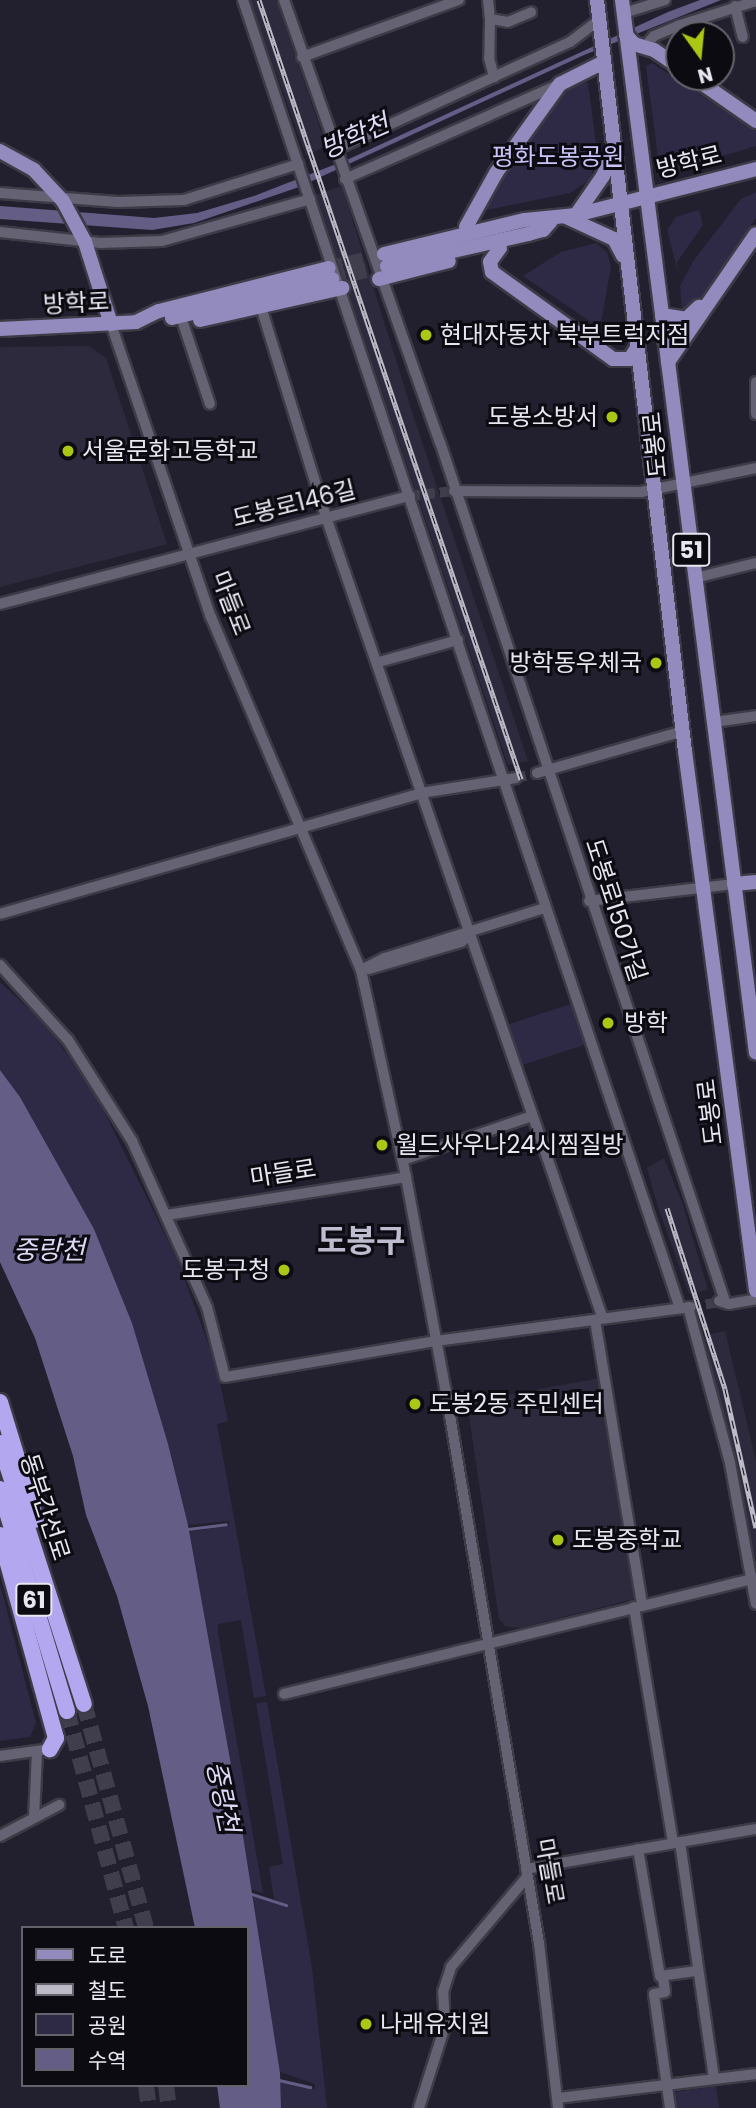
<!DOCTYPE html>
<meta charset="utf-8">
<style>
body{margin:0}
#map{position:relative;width:756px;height:2108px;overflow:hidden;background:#22202f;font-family:Poppins,"Noto Sans KR",sans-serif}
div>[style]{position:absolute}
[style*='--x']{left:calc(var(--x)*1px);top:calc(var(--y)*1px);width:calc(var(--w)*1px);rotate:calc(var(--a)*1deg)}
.built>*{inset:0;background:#2d2a3e}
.green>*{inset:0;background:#2e2945;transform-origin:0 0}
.water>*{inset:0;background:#645e87}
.stream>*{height:2.5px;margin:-1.25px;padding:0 1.25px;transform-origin:1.25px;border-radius:1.25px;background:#645e87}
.minor-tunnel>*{height:10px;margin-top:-5px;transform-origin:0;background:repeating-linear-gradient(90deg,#403e4c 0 10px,transparent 0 15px)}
.major-tunnel>*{height:14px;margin-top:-7px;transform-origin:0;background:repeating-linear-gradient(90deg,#403e4c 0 14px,transparent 0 21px)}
.highway-tunnel>*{height:16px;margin-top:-8px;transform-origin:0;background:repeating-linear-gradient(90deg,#403e4c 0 16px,transparent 0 24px)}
.roads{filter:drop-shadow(2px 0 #3c3b46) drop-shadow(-2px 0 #3c3b46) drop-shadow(0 2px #3c3b46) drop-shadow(0 -2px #3c3b46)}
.minor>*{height:10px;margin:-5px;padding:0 5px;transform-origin:5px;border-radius:5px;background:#646273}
.major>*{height:14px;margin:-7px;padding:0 7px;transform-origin:7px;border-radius:7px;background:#938bbe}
.highway>*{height:16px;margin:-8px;padding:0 8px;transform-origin:8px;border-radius:8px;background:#b3a7f0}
.rail>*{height:5px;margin-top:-2.5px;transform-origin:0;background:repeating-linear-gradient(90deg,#0c0b11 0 8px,#bdbbc7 0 16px);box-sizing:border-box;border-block:2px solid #bdbbc7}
.dots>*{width:19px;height:19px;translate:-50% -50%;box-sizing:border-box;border:4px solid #0c0b11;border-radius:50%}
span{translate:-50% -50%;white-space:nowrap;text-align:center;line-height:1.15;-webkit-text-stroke:6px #0c0b11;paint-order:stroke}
.shield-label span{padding:2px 5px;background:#0c0b11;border:2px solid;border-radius:5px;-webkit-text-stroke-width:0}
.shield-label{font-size:23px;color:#e8e7f1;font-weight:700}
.park-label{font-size:24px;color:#cbc4fa}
.street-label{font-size:24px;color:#e8e7f1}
.poi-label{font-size:24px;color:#e8e7f1}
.left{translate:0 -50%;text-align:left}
.right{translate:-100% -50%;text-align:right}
.water-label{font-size:26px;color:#dedaf6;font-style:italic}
.district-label{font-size:32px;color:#bebccf;font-weight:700}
.legend{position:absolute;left:21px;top:1926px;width:228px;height:161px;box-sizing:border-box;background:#0c0b11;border:2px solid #64636b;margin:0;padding:9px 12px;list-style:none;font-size:21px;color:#e8e7f1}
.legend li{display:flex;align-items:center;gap:14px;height:35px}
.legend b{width:35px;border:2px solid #64636b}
.north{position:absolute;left:665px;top:21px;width:70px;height:70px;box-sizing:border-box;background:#0c0b11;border:2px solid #64636b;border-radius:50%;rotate:165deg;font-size:19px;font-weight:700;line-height:28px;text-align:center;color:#e8e7f1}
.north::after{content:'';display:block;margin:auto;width:24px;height:32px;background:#abc615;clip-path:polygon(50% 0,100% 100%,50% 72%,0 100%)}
</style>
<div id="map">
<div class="built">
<i style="clip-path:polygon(250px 0,276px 0,326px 146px,306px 156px)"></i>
<i style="clip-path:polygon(342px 186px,414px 418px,528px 761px,508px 765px,316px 195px)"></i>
<i style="clip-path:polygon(89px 346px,106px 358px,167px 544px,0 587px,0 347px)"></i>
<i style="clip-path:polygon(664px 1158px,683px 1205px,708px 1290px,689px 1294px,658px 1207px,647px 1168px)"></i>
<i style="clip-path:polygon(725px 1331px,756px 1461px,756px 1559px,704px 1335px)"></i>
<i style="clip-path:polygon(601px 1378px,638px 1591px,634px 1599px,520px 1628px,505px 1626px,499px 1619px,467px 1402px)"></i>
</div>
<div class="green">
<i style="clip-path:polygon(652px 63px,756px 131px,756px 146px,675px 170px,659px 165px,646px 66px)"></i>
<i style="clip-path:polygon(582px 79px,588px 83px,597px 151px,591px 179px,570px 193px,482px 211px,482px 201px,559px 95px)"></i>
<i style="clip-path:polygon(756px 192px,756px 218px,694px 307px,682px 313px,680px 286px,694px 260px,741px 199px)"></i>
<i style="clip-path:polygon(699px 210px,703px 225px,677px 262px,678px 272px,667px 230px,676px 217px)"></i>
<i style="clip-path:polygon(596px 243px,607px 252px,611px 267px,600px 328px,523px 276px,561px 252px)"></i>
<i style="clip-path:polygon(0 982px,45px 1024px,94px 1091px,176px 1257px,216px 1364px,228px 1421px,217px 1424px,266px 1696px,254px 1698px,241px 1620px,218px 1624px,218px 1633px,263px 1893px,250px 1889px,188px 1532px,229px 1526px,229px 1521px,188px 1525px,132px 1323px,94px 1229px,20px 1097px,0 1070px)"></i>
<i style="left:574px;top:1003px;width:43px;height:70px;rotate:72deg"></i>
<i style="clip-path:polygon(0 1584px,36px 1723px,30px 1737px,0 1741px)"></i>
<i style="clip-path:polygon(267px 1702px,312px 1968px,327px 2108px,281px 2108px,280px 2082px,315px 2089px,315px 2084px,278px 2071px,257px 1947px,251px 1896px,289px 1907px,274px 1899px,269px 1867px,283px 1864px,256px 1703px)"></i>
<i style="clip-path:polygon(716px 2086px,719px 2108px,677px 2108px,675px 2092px)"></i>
</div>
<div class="water">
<i style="clip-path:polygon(721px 0,584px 55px,299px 187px,194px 223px,152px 230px,0 219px,0 206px,154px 218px,197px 213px,254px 196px,349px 159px,668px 12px,700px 0)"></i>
<i style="clip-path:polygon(0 1070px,20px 1097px,94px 1229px,132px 1323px,168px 1444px,188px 1525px,238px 1804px,280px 2073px,281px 2108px,220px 2108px,217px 2085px,247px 2085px,247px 1928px,195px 1928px,148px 1706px,117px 1596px,86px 1515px,73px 1456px,35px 1338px,0 1262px)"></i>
</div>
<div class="stream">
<i style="--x:188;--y:1529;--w:38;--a:-7"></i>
<i style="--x:249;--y:1893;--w:39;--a:18"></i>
<i style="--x:279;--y:2080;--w:32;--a:13"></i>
</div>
<div class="minor-tunnel">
<i style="--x:410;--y:496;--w:44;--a:-6.5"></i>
<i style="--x:516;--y:778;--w:22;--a:-13"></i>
<i style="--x:691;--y:1307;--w:27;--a:-10"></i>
</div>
<div class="major-tunnel">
<i style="--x:329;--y:268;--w:57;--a:-14.3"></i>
<i style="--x:332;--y:279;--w:57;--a:-13.3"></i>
</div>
<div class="highway-tunnel">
<i style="--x:84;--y:1704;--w:232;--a:74.5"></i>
<i style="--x:67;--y:1711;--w:225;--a:74.8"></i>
<i style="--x:146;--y:2085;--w:23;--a:83"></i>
<i style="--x:166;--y:2085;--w:23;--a:83"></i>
</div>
<div class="roads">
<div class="minor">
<i style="--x:243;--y:0;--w:1379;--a:71.53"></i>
<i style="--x:284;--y:0;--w:469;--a:70.6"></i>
<i style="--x:440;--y:442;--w:905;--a:71.65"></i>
<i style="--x:488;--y:0;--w:19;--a:84"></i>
<i style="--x:490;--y:19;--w:18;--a:9"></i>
<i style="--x:508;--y:22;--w:25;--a:-23"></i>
<i style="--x:735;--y:6;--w:32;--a:76"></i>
<i style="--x:624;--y:13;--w:43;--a:-17.6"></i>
<i style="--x:490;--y:19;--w:39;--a:91"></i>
<i style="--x:489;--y:58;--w:20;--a:75"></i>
<i style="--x:645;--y:46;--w:13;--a:-48"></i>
<i style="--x:654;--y:36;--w:25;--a:-23"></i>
<i style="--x:677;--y:26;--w:83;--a:-17.6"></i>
<i style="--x:302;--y:57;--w:167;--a:-20"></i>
<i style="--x:334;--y:150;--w:260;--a:-24.6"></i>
<i style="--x:570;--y:42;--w:36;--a:-37"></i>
<i style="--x:345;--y:179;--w:235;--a:-23.8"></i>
<i style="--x:0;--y:193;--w:118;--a:4.4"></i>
<i style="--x:118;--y:202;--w:66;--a:-1.7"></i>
<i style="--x:184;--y:200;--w:120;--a:-17.5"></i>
<i style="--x:0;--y:232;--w:101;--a:6.3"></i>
<i style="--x:100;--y:243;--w:62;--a:-1.8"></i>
<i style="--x:162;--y:241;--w:154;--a:-15.8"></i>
<i style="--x:261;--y:307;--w:220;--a:72.8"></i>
<i style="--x:326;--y:517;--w:848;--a:70.95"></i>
<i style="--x:183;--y:323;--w:85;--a:71.6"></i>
<i style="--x:111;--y:324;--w:310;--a:71.2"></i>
<i style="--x:211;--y:617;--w:384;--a:67"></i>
<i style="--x:361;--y:970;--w:212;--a:77.7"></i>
<i style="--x:406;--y:1177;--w:219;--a:79.5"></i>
<i style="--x:446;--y:1392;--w:559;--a:80.42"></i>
<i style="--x:539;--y:1943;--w:166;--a:83.4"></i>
<i style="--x:756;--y:382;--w:32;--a:90"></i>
<i style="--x:454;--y:491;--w:187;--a:0.3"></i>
<i style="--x:641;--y:492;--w:117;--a:-11.8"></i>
<i style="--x:695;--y:578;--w:63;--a:-13.8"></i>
<i style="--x:0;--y:604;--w:424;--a:-14.8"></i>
<i style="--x:379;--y:662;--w:82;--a:-15.6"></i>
<i style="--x:714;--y:722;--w:42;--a:-8.1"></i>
<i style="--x:537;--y:773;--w:152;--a:-16"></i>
<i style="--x:589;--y:901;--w:146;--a:-6.7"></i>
<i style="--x:0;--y:914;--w:438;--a:-16"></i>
<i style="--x:421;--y:793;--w:96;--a:-9"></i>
<i style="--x:0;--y:965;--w:101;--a:47.8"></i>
<i style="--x:68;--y:1040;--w:120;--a:57.6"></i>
<i style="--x:132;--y:1141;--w:182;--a:65.7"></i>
<i style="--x:207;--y:1307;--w:72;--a:75.6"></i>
<i style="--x:225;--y:1377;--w:214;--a:-9.7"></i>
<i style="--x:436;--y:1341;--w:257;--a:-7.6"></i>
<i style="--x:369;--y:969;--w:96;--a:-16.4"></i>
<i style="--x:461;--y:942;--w:13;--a:-39"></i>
<i style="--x:361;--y:970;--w:27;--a:-27"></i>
<i style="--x:385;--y:958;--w:168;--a:-17.4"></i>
<i style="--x:403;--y:1160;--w:136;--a:-18.8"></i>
<i style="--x:167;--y:1215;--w:242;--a:-9"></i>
<i style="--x:719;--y:1301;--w:10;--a:17"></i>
<i style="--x:729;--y:1304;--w:27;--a:-10"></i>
<i style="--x:688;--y:1307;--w:162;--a:74.9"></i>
<i style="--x:730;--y:1463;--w:143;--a:79.6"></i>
<i style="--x:595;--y:1320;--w:289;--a:80.6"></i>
<i style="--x:634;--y:1607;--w:239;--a:80.6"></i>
<i style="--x:284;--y:1694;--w:486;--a:-13.8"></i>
<i style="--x:0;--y:1756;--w:42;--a:-8.1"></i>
<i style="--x:34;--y:1818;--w:67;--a:-87.4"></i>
<i style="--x:0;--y:1836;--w:67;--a:-27.7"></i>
<i style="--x:680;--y:1842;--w:239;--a:81.8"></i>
<i style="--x:638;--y:1849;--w:129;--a:80.2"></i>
<i style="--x:660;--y:1976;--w:37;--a:-8"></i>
<i style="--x:526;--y:1869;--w:233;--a:-9.9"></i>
<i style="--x:663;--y:1977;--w:15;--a:82"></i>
<i style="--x:665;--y:1992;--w:11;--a:170"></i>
<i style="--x:654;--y:1994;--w:115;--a:82"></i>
<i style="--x:558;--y:2098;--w:199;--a:-6.9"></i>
<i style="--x:419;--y:2108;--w:86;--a:-72.4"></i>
<i style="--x:445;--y:2026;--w:34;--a:-93"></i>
<i style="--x:443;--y:1992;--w:26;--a:-72"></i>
<i style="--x:451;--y:1967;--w:118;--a:-49.8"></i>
</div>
<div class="major">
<i style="--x:597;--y:0;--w:756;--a:83.32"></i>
<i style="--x:685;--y:751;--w:544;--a:82.5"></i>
<i style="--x:622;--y:0;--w:1061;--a:82.75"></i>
<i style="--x:626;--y:35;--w:12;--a:48"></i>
<i style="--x:634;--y:44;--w:21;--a:17"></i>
<i style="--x:654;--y:50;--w:30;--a:34"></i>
<i style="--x:693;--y:77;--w:77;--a:34.9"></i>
<i style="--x:0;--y:151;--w:39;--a:29"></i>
<i style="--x:34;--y:170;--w:42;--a:46.9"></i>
<i style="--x:63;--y:201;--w:47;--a:61.8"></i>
<i style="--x:85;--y:242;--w:86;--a:72.4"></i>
<i style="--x:576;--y:215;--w:47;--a:-55.3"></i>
<i style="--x:603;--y:176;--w:28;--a:-67"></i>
<i style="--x:566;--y:217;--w:53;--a:24.6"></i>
<i style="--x:614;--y:239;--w:19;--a:62"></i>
<i style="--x:466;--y:227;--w:62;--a:-60.9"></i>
<i style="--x:496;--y:173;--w:110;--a:-54.3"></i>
<i style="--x:560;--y:84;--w:49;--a:-26.6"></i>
<i style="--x:500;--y:248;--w:17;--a:126"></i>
<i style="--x:490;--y:262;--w:10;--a:79"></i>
<i style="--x:492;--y:272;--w:149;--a:35.7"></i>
<i style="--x:613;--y:359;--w:17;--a:0"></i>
<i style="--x:630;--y:359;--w:15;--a:-58"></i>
<i style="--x:384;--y:254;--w:145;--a:-13.6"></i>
<i style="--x:525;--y:220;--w:51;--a:-5.6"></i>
<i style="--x:576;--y:215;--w:186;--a:-14.3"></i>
<i style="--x:387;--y:266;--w:145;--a:-12.8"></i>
<i style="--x:528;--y:234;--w:16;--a:-15"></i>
<i style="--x:543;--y:230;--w:12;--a:-48"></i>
<i style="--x:379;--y:279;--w:72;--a:-14.4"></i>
<i style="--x:662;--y:315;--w:24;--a:9"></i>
<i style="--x:686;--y:319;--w:18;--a:-43"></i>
<i style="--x:172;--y:318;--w:165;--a:-13.7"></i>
<i style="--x:200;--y:320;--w:146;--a:-12.7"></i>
<i style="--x:0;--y:329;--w:136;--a:-2.9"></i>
<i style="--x:136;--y:322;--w:25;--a:-26"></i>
<i style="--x:159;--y:311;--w:175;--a:-14.2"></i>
<i style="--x:668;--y:362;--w:155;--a:-55.5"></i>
<i style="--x:734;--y:884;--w:22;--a:-5"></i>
</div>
<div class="highway">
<i style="--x:0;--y:1402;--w:123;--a:73"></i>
<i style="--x:0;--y:1443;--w:274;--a:72.2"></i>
<i style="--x:0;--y:1489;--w:232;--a:73.2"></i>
<i style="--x:0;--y:1535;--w:211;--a:74.6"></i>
<i style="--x:56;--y:1738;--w:13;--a:119"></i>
</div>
</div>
<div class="rail">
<i style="--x:259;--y:0;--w:822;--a:71.41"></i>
<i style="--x:667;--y:1208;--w:190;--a:72.2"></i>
<i style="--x:725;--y:1389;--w:142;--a:77.4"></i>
</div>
<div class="dots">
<i style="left:426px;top:335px;background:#abc615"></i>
<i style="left:612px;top:417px;background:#abc615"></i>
<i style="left:68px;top:451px;background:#abc615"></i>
<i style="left:656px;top:663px;background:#abc615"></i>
<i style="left:608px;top:1023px;background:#abc615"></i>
<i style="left:382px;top:1145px;background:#abc615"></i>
<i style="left:284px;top:1270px;background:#abc615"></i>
<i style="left:415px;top:1404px;background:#abc615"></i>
<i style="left:558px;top:1540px;background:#abc615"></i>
<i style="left:366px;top:2024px;background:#abc615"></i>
</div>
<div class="shield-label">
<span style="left:691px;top:550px">51</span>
<span style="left:34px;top:1600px">61</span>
</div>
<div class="park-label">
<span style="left:558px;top:157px">평화도봉공원</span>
</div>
<div class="street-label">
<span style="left:689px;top:162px;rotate:-14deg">방학로</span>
<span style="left:76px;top:303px;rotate:-3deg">방학로</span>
<span style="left:655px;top:445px;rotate:-96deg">도봉로</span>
<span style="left:294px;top:504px;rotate:-14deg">도봉로146길</span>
<span style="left:231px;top:603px;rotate:69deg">마들로</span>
<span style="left:616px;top:910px;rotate:72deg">도봉로150가길</span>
<span style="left:710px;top:1112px;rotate:-97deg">도봉로</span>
<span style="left:283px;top:1173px;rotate:-9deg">마들로</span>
<span style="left:45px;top:1507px;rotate:72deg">동부간선로</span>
<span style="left:550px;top:1871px;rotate:80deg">마들로</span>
</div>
<div class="poi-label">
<span class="left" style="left:440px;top:335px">현대자동차 북부트럭지점</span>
<span class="right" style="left:598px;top:417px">도봉소방서</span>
<span class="left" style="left:82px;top:451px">서울문화고등학교</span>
<span class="right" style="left:642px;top:663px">방학동우체국</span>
<span class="left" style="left:624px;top:1023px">방학</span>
<span class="left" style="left:396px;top:1145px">월드사우나24시찜질방</span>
<span class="right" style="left:270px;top:1270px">도봉구청</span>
<span class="left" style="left:429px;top:1404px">도봉2동 주민센터</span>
<span class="left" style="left:572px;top:1540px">도봉중학교</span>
<span class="left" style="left:380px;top:2024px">나래유치원</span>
</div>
<div class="water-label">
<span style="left:355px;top:137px;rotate:-24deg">방학천</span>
<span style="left:49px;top:1251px">중랑천</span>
<span style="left:222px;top:1797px;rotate:78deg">중랑천</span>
</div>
<div class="district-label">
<span style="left:361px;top:1241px">도봉구</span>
</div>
<ul class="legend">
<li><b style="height:9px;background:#938bbe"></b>도로</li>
<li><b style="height:9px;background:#bdbbc7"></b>철도</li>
<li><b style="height:19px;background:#2e2945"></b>공원</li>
<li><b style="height:19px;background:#645e87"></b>수역</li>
</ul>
<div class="north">N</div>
</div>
